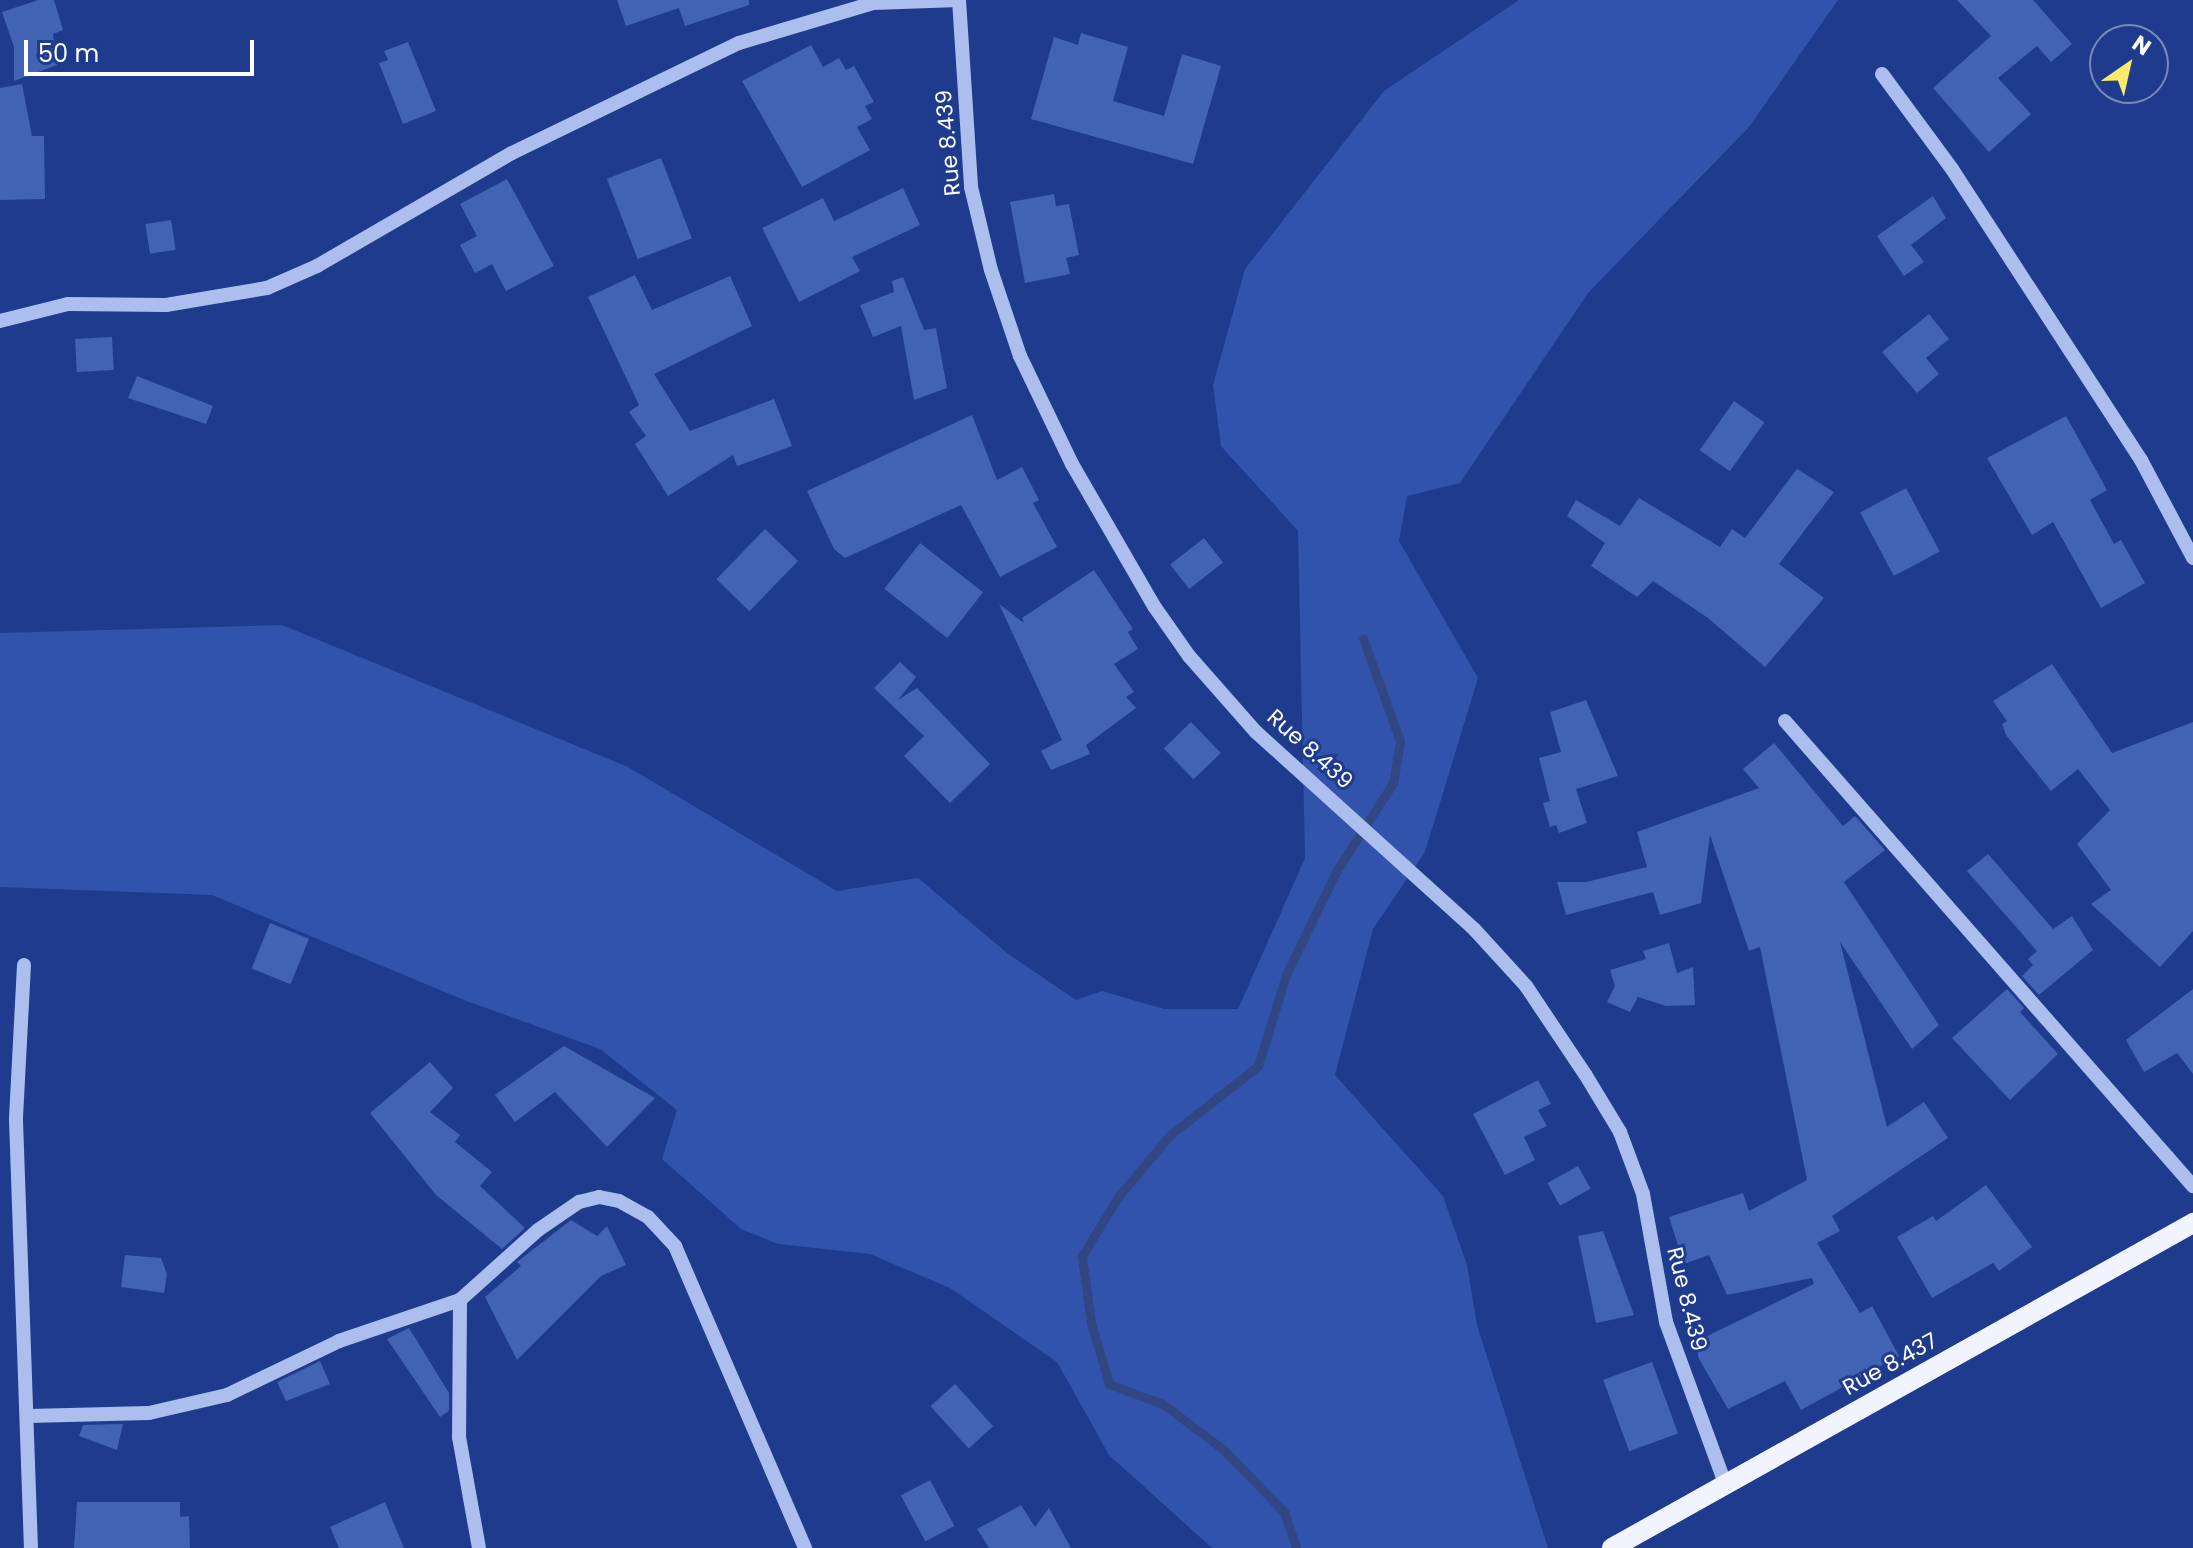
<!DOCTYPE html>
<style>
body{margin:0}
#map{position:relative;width:2193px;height:1548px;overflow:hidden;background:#1e3b8d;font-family:Poppins,sans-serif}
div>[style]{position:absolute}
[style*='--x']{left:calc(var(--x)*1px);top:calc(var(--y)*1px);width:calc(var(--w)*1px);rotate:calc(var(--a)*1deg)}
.green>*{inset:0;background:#3153ab}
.stream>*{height:9px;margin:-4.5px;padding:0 4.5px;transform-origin:4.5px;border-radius:4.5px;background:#314784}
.building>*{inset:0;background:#4262b3;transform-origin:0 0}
.minor>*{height:14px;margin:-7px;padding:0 7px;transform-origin:7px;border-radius:7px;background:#abbeed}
.major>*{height:20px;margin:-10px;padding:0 10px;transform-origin:10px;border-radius:10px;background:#f1f4ff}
span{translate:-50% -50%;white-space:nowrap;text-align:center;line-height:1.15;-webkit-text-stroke:6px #1e3b8d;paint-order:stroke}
.street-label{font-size:22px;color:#fff}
.north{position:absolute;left:2089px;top:24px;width:80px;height:80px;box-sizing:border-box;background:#1e3b8d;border:2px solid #7889bb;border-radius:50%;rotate:34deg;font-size:22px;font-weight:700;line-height:32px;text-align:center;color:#fff}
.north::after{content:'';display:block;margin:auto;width:28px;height:36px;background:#fcea6a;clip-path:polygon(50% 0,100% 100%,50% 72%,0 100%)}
.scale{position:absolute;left:24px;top:40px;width:230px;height:36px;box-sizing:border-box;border:4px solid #fff;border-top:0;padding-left:10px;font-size:24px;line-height:28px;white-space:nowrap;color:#fff;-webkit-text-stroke:6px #1e3b8d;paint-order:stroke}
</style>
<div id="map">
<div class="green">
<i style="clip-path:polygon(1519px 0,1838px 0,1749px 127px,1588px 293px,1460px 483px,1407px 496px,1399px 541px,1478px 678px,1425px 852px,1373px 929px,1335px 1075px,1443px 1196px,1467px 1265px,1477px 1325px,1548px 1548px,1212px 1548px,1109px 1455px,1057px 1362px,950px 1288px,870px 1254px,778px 1244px,741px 1229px,662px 1159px,677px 1110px,600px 1049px,464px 1000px,212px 895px,0 887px,0 633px,282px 625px,628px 767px,837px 891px,918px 878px,1007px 953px,1076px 1000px,1102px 991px,1164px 1009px,1238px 1009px,1305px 858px,1298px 531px,1221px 446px,1213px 385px,1245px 269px,1384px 91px)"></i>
</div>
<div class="stream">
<i style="--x:1296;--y:1548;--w:38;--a:-108"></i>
<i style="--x:1284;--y:1512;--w:86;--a:-134.1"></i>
<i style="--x:1224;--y:1450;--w:76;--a:-143"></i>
<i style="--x:1163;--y:1404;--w:58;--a:-159.7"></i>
<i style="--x:1109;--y:1384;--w:64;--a:-106.4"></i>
<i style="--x:1091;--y:1323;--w:68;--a:-97.7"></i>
<i style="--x:1082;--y:1256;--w:69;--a:-58.6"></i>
<i style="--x:1118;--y:1197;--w:81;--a:-50"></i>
<i style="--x:1170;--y:1135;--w:112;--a:-38.1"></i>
<i style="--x:1258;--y:1066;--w:98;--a:-72.9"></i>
<i style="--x:1287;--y:972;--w:114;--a:-63.9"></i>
<i style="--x:1337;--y:870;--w:103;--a:-57.2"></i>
<i style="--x:1393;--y:783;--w:43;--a:-80.5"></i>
<i style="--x:1400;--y:741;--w:109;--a:-109.8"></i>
</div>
<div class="building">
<i style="clip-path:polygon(38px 0,54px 0,63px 30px,53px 34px,57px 65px,14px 81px,14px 47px,2px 12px)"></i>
<i style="clip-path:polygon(617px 0,749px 0,749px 5px,685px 26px,679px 8px,626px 26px)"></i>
<i style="clip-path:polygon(1957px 0,2033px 0,2072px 44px,2051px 62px,2037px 46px,1998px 78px,2031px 114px,1989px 152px,1933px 88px,1991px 36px)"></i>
<i style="clip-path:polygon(1081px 33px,1128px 47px,1113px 101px,1164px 116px,1182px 54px,1221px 66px,1193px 164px,1031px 119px,1054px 37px,1078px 45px)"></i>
<i style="clip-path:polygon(408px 42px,436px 111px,403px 124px,379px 63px,388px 60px,384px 51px)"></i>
<i style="clip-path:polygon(811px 45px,823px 67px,839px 58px,846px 70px,854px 66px,874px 102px,865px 106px,872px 119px,857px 127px,870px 150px,802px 187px,742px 81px)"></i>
<i style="clip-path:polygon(22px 84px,32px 136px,44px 136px,45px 199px,0 200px,0 88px)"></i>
<i style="left:661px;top:158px;width:86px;height:58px;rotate:69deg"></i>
<i style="clip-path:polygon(507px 179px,554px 266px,506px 291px,492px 264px,475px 273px,460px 245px,477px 236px,460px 204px)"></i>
<i style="clip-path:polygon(903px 188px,920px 225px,852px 257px,860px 271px,799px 302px,762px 228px,823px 198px,834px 221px)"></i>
<i style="clip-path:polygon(1054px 194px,1056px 206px,1069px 204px,1079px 255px,1066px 258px,1070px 274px,1025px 283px,1010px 202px)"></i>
<i style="clip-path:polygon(1933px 196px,1946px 218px,1911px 245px,1924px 262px,1904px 276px,1877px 236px)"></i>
<i style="left:171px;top:220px;width:30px;height:26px;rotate:81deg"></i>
<i style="clip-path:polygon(635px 275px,652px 310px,730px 276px,752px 326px,654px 374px,690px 431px,774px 399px,792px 446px,737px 466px,733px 455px,668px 496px,635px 444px,646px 436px,629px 412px,639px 405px,588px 297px)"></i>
<i style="clip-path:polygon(903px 277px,924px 330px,936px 328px,947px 388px,914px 400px,901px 326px,873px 337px,860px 305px,894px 292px,892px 281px)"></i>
<i style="clip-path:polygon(1929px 314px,1949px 339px,1926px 358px,1939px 374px,1917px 393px,1882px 352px)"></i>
<i style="left:112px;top:337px;width:33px;height:37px;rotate:87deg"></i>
<i style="clip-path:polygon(137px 376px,213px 406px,206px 424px,128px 398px)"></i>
<i style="left:1734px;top:401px;width:37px;height:60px;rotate:35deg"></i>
<i style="clip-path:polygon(972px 415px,997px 480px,1022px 467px,1039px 500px,1033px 503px,1057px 547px,1000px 577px,961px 505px,845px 558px,834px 549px,807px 491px)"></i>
<i style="clip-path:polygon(2066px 416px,2107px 490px,2090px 500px,2114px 544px,2121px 540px,2145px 583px,2101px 608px,2053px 522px,2032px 535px,1987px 458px)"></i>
<i style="clip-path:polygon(1797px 469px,1834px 492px,1779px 564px,1824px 598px,1765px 667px,1708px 618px,1653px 581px,1637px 597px,1591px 566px,1605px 543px,1567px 516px,1576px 500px,1620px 526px,1639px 498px,1720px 547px,1732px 529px,1745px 538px)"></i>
<i style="left:1906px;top:488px;width:72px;height:52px;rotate:62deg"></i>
<i style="left:765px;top:529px;width:46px;height:70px;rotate:44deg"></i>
<i style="left:1204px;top:538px;width:31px;height:43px;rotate:52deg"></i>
<i style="left:920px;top:543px;width:80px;height:58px;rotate:38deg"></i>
<i style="clip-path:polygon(1094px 570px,1133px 629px,1128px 632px,1138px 649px,1114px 664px,1134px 692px,1126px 697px,1136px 708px,1086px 745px,1090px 754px,1051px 770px,1041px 751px,1062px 740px,999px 604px,1024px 623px,1022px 618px)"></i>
<i style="clip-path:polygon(900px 662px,916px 677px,898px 700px,917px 688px,990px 764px,950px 803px,904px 756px,924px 736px,874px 688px)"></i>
<i style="clip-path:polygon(2052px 664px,2112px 753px,2193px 722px,2193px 931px,2160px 967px,2091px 904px,2111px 890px,2077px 844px,2110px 810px,2078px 769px,2051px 791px,2006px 735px,2002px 724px,2007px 721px,1993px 701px)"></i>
<i style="clip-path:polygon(1586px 700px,1618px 776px,1576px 789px,1587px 823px,1559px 833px,1556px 825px,1550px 827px,1543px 803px,1550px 801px,1539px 758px,1561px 752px,1550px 712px)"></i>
<i style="left:1191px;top:722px;width:43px;height:38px;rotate:46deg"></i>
<i style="clip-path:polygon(1774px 743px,1843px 826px,1855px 816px,1885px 850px,1844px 882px,1939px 1025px,1912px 1049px,1840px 942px,1887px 1127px,1924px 1102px,1948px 1138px,1832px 1216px,1840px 1231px,1817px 1243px,1860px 1313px,1872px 1306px,1899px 1356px,1801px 1410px,1785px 1381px,1728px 1409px,1699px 1359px,1695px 1342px,1814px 1284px,1812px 1278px,1727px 1295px,1709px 1255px,1684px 1264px,1669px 1217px,1743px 1193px,1749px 1211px,1807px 1180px,1760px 947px,1749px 951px,1710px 835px,1701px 903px,1660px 915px,1653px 892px,1566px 915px,1557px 882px,1586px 882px,1647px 867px,1637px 832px,1759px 788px,1743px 769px)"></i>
<i style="clip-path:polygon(1988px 854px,2053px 929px,2072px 916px,2093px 950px,2039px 995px,2022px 976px,2033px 965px,2028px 959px,2037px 951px,1967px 871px)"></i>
<i style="left:270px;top:923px;width:42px;height:49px;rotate:22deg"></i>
<i style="clip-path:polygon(1669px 943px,1677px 973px,1693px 967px,1695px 1005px,1666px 1006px,1638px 997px,1630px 1012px,1607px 1002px,1615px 986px,1610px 970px,1646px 959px,1643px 951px)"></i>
<i style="clip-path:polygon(2007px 989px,2024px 1008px,2020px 1012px,2058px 1054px,2010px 1100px,1952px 1038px)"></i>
<i style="clip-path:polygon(2193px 989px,2193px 1074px,2177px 1053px,2144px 1072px,2126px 1040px)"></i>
<i style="clip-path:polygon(564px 1046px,655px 1098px,607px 1147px,555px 1092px,515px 1122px,495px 1095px)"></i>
<i style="clip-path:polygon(430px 1062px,453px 1088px,430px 1112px,460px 1135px,455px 1142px,492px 1172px,480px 1186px,525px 1228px,502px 1249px,436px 1195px,370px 1113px)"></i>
<i style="clip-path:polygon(1538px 1080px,1551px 1104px,1538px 1110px,1547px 1126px,1524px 1137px,1535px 1160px,1505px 1175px,1473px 1114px)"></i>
<i style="left:1578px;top:1166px;width:26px;height:35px;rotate:61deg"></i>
<i style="clip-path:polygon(1986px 1185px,2032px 1247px,1999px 1271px,1993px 1263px,1932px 1298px,1897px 1237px,1933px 1216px,1936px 1221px)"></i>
<i style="clip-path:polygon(571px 1220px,597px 1236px,607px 1226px,626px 1265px,601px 1276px,517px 1360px,485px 1297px,521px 1266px,517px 1262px)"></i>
<i style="clip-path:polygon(1603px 1231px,1634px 1315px,1596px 1323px,1578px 1236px)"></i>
<i style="clip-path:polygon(125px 1255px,161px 1258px,167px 1274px,164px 1293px,121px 1287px)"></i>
<i style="clip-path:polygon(409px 1328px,449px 1393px,449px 1411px,440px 1417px,387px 1339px)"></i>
<i style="clip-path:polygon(320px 1361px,330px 1384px,286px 1401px,277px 1382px)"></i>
<i style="left:1652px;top:1362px;width:76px;height:52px;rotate:70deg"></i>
<i style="left:955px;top:1384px;width:57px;height:33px;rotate:48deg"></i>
<i style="clip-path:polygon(123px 1424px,117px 1450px,79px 1436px,83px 1425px)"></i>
<i style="left:930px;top:1480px;width:52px;height:33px;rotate:62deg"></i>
<i style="clip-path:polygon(77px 1502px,180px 1502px,180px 1517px,189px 1516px,190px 1548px,74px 1548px)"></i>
<i style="clip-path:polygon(385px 1502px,404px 1548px,339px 1548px,330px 1527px)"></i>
<i style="clip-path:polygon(1021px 1505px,1035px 1527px,1049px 1508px,1071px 1548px,989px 1548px,977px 1529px)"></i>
</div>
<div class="minor">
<i style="--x:959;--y:0;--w:187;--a:86.3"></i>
<i style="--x:971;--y:187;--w:85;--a:76.5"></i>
<i style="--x:991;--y:270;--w:91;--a:71.4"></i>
<i style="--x:1020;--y:356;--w:120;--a:64.3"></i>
<i style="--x:1072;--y:464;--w:164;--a:60"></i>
<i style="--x:1154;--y:606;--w:61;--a:55"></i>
<i style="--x:1189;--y:656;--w:101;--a:48.6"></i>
<i style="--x:1256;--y:732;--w:294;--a:42.1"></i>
<i style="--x:1474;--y:929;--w:77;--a:47.6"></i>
<i style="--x:1526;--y:986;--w:106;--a:56.2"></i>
<i style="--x:1585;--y:1074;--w:68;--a:58.9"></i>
<i style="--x:1620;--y:1132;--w:66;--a:69.6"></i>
<i style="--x:1643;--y:1194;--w:130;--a:79.8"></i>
<i style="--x:1666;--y:1322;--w:171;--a:69.9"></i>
<i style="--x:1882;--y:74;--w:118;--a:53.6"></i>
<i style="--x:1952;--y:169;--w:347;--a:57"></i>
<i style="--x:2141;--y:460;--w:111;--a:62"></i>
<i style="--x:0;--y:321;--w:70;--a:-14"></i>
<i style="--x:68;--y:304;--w:98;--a:0.6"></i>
<i style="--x:166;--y:305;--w:102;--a:-9.6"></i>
<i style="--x:267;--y:288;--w:55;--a:-23.7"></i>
<i style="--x:317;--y:266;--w:225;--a:-30.1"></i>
<i style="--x:512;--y:153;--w:252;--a:-25.9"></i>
<i style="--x:739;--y:43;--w:140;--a:-16.6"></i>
<i style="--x:873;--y:3;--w:86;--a:-2"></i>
<i style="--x:1785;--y:721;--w:619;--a:48.74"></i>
<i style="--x:24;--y:965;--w:155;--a:93"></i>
<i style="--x:16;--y:1120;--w:428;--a:88"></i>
<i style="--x:460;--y:1300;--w:137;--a:90.4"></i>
<i style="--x:459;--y:1437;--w:113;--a:79.8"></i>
<i style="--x:29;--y:1416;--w:120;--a:-1.4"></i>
<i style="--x:149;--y:1413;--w:80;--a:-13"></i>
<i style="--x:227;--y:1395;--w:124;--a:-25.7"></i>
<i style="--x:339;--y:1341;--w:128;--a:-18.7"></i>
<i style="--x:460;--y:1300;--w:105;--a:-41.9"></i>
<i style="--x:538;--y:1230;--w:50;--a:-34.3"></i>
<i style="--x:579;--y:1202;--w:21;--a:-14"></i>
<i style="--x:599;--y:1197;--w:20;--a:11"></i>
<i style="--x:619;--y:1201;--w:33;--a:29"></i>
<i style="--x:648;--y:1217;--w:40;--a:47"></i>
<i style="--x:675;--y:1246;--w:329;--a:66.7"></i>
</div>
<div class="major">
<i style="--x:1612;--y:1548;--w:666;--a:-29.22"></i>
</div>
<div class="street-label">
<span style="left:948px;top:143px;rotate:-95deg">Rue 8.439</span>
<span style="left:1310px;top:749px;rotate:42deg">Rue 8.439</span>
<span style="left:1687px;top:1299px;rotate:76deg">Rue 8.439</span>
<span style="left:1890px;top:1364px;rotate:-29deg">Rue 8.437</span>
</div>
<div class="north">N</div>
<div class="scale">50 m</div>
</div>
